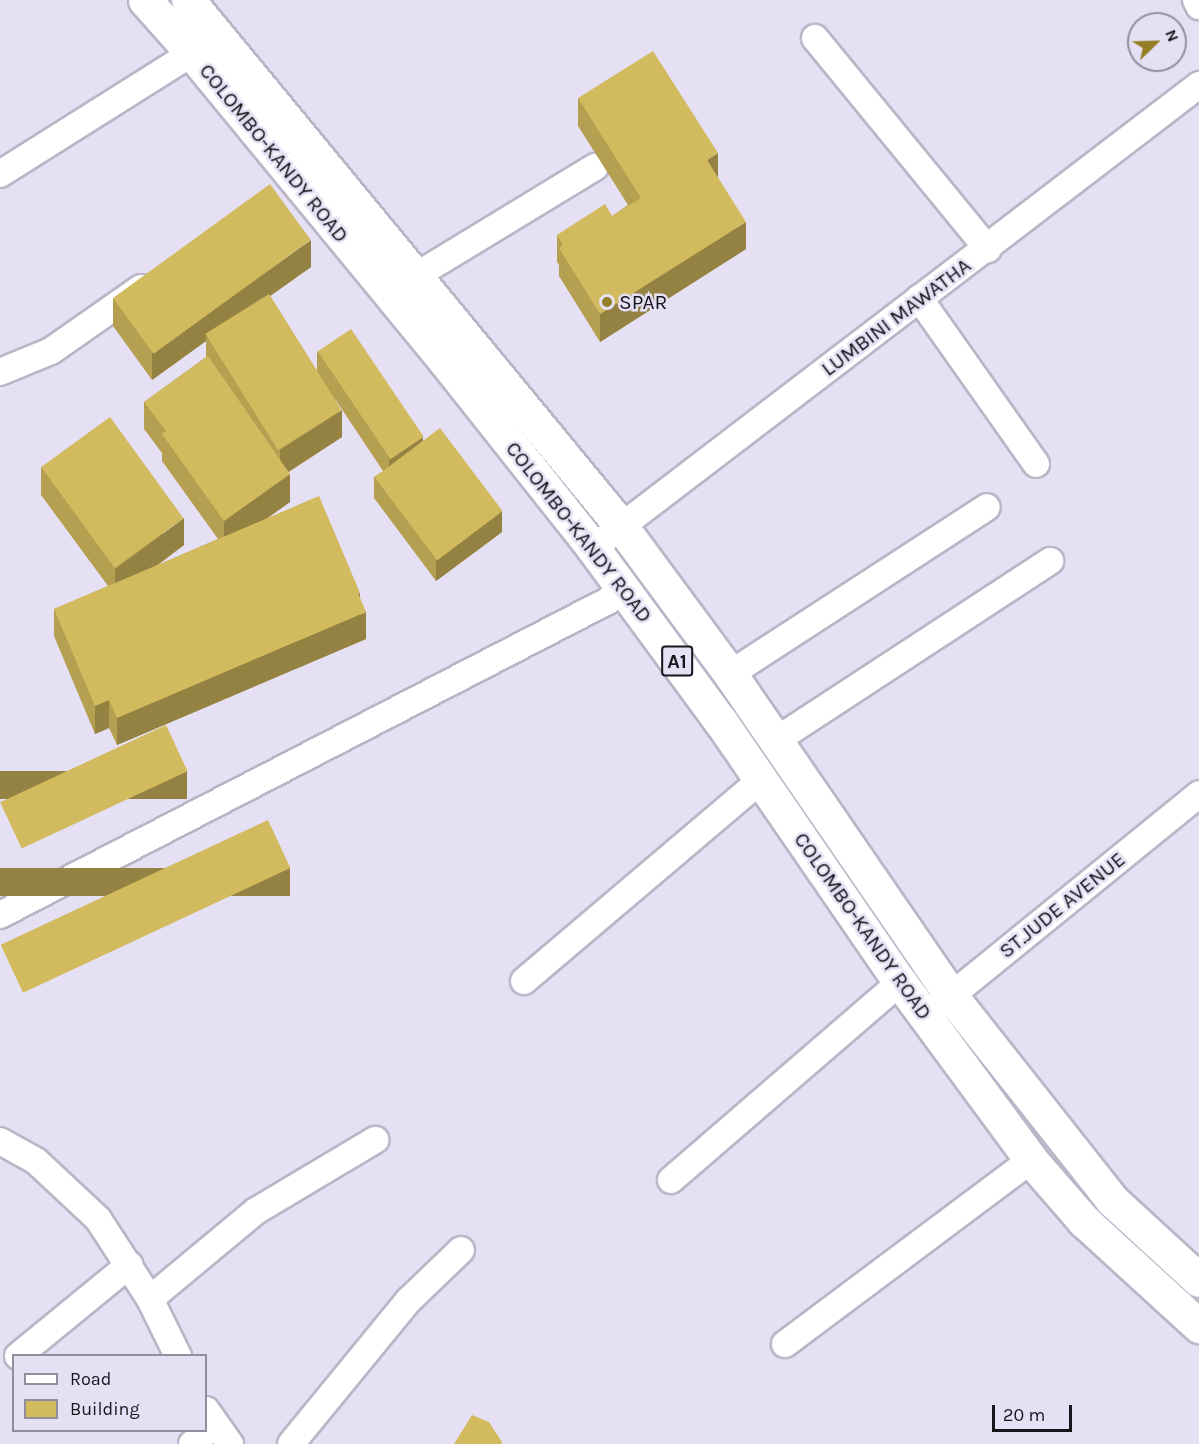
<!DOCTYPE html>
<style>
body{margin:0}
#map{position:relative;width:1199px;height:1444px;overflow:hidden;background:#e6e0f4;font-family:Karla,sans-serif}
div>[style]{position:absolute}
[style*='--x']{left:calc(var(--x)*1px);top:calc(var(--y)*1px);width:calc(var(--w)*1px);rotate:calc(var(--a)*1deg)}
.roads{filter:drop-shadow(2px 0 #bbb5c8) drop-shadow(-2px 0 #bbb5c8) drop-shadow(0 2px #bbb5c8) drop-shadow(0 -2px #bbb5c8)}
.minor>*{height:26px;margin:-13px;padding:0 13px;transform-origin:13px;border-radius:13px;background:#fff}
.highway>*{height:33px;margin:-16.5px;padding:0 16.5px;transform-origin:16.5px;border-radius:16.5px;background:#fff}
.wall>*{inset:0;background:#b5a052}
.shaded-wall>*{inset:0;background:#938242;transform-origin:0 0}
.building>*{inset:0;background:#d2ba5f;transform-origin:0 0}
.dots>*{width:16px;height:16px;translate:-50% -50%;box-sizing:border-box;border:3px solid #e6e0f4;border-radius:50%}
span{translate:-50% -50%;white-space:nowrap;text-align:center;line-height:1.15;-webkit-text-stroke:5px #e6e0f4;paint-order:stroke}
.shield-label span{padding:2px 4px;background:#e6e0f4;border:2px solid;border-radius:4px;-webkit-text-stroke-width:0}
.shield-label{font-size:20px;color:#17141b;font-weight:700}
.street-label{font-size:21px;color:#17141b}
.poi-label{font-size:21px;color:#17141b}
.left{translate:0 -50%;text-align:left}
.legend{position:absolute;left:12px;top:1354px;width:195px;height:78px;box-sizing:border-box;background:#e6e0f4;border:2px solid #938e9d;margin:0;padding:8px 10px;list-style:none;font-size:18px;color:#17141b}
.legend li{display:flex;align-items:center;gap:12px;height:30px}
.legend b{width:30px;border:2px solid #938e9d}
.north{position:absolute;left:1127px;top:12px;width:60px;height:60px;box-sizing:border-box;background:#e6e0f4;border:2px solid #938e9d;border-radius:50%;rotate:67deg;font-size:16px;font-weight:700;line-height:24px;text-align:center;color:#17141b}
.north::after{content:'';display:block;margin:auto;width:21px;height:27px;background:#957f26;clip-path:polygon(50% 0,100% 100%,50% 72%,0 100%)}
.scale{position:absolute;left:992px;top:1405px;width:80px;height:27px;box-sizing:border-box;border:3px solid #17141b;border-top:0;padding-left:8px;font-size:18px;line-height:21px;white-space:nowrap;color:#17141b;-webkit-text-stroke:4px #e6e0f4;paint-order:stroke}
</style>
<div id="map">
<div class="roads">
<div class="minor">
<i style="--x:1196;--y:0;--w:7;--a:63"></i>
<i style="--x:815;--y:38;--w:273;--a:50.7"></i>
<i style="--x:0;--y:174;--w:227;--a:-32.2"></i>
<i style="--x:414;--y:277;--w:212;--a:-31.3"></i>
<i style="--x:919;--y:298;--w:203;--a:54.8"></i>
<i style="--x:0;--y:372;--w:55;--a:-22.4"></i>
<i style="--x:51;--y:351;--w:110;--a:-35"></i>
<i style="--x:593;--y:548;--w:763;--a:-37.38"></i>
<i style="--x:730;--y:674;--w:306;--a:-33"></i>
<i style="--x:775;--y:741;--w:329;--a:-33.2"></i>
<i style="--x:0;--y:915;--w:704;--a:-27.33"></i>
<i style="--x:524;--y:981;--w:311;--a:-40.3"></i>
<i style="--x:936;--y:1008;--w:339;--a:-39.1"></i>
<i style="--x:0;--y:1141;--w:41;--a:29.1"></i>
<i style="--x:36;--y:1161;--w:85;--a:43.1"></i>
<i style="--x:98;--y:1219;--w:95;--a:57"></i>
<i style="--x:150;--y:1299;--w:64;--a:63.8"></i>
<i style="--x:671;--y:1180;--w:303;--a:-40.8"></i>
<i style="--x:150;--y:1299;--w:138;--a:-39.7"></i>
<i style="--x:256;--y:1211;--w:139;--a:-30.8"></i>
<i style="--x:785;--y:1344;--w:307;--a:-36.8"></i>
<i style="--x:18;--y:1356;--w:144;--a:-39.3"></i>
<i style="--x:206;--y:1410;--w:42;--a:54.8"></i>
<i style="--x:192;--y:1444;--w:29;--a:-41"></i>
<i style="--x:291;--y:1444;--w:186;--a:-50.7"></i>
<i style="--x:409;--y:1300;--w:72;--a:-43.9"></i>
</div>
<div class="highway">
<i style="--x:145;--y:0;--w:71;--a:48.4"></i>
<i style="--x:192;--y:53;--w:399;--a:50.6"></i>
<i style="--x:445;--y:361;--w:238;--a:51.6"></i>
<i style="--x:593;--y:548;--w:216;--a:53.7"></i>
<i style="--x:721;--y:722;--w:316;--a:55.5"></i>
<i style="--x:900;--y:982;--w:221;--a:53.6"></i>
<i style="--x:1031;--y:1160;--w:81;--a:49"></i>
<i style="--x:1084;--y:1221;--w:156;--a:42.4"></i>
<i style="--x:188;--y:0;--w:681;--a:50.54"></i>
<i style="--x:621;--y:526;--w:184;--a:53.6"></i>
<i style="--x:730;--y:674;--w:391;--a:55.5"></i>
<i style="--x:951;--y:996;--w:260;--a:51.7"></i>
<i style="--x:1112;--y:1200;--w:118;--a:42.6"></i>
</div>
</div>
<div class="wall">
<i style="clip-path:polygon(578px 98px,718px 178px,746px 249px,600px 342px,559px 276px,559px 265px,557px 262px,557px 235px,612px 216px,628px 205px,578px 126px)"></i>
<i style="clip-path:polygon(311px 267px,270px 296px,317px 371px,317px 351px,423px 440px,502px 532px,436px 581px,374px 498px,374px 477px,383px 471px,335px 399px,342px 437px,289px 472px,290px 502px,267px 518px,360px 598px,366px 639px,117px 745px,109px 728px,95px 734px,54px 636px,54px 609px,108px 586px,41px 495px,41px 467px,184px 545px,158px 565px,218px 539px,162px 461px,162px 453px,144px 429px,144px 402px,206px 357px,206px 341px,152px 380px,113px 326px,113px 298px)"></i>
</div>
<div class="shaded-wall">
<i style="clip-path:polygon(718px 153px,718px 180px,707px 160px)"></i>
<i style="clip-path:polygon(746px 222px,746px 249px,600px 342px,600px 314px)"></i>
<i style="clip-path:polygon(311px 240px,311px 267px,209px 339px,206px 335px,206px 341px,152px 380px,152px 353px)"></i>
<i style="clip-path:polygon(342px 410px,342px 437px,280px 477px,280px 450px)"></i>
<i style="clip-path:polygon(423px 437px,423px 458px,389px 480px,389px 459px)"></i>
<i style="clip-path:polygon(290px 474px,290px 502px,224px 549px,224px 521px)"></i>
<i style="clip-path:polygon(502px 511px,502px 532px,436px 581px,436px 560px)"></i>
<i style="clip-path:polygon(184px 518px,184px 545px,115px 596px,115px 569px)"></i>
<i style="clip-path:polygon(360px 593px,360px 615px,366px 612px,366px 639px,117px 745px,117px 718px)"></i>
<i style="clip-path:polygon(109px 700px,109px 728px,95px 734px,95px 706px)"></i>
<i style="left:187px;top:771px;width:28px;height:207px;rotate:90deg"></i>
<i style="left:290px;top:868px;width:28px;height:320px;rotate:90deg"></i>
</div>
<div class="building">
<i style="clip-path:polygon(653px 51px,718px 153px,707px 160px,746px 222px,600px 314px,559px 248px,563px 245px,557px 235px,605px 204px,612px 216px,641px 198px,578px 98px)"></i>
<i style="left:270px;top:184px;width:69px;height:194px;rotate:54deg"></i>
<i style="left:269px;top:294px;width:137px;height:75px;rotate:58deg"></i>
<i style="left:351px;top:329px;width:130px;height:40px;rotate:56deg"></i>
<i style="clip-path:polygon(208px 356px,290px 474px,224px 521px,162px 434px,166px 431px,144px 402px)"></i>
<i style="left:110px;top:417px;width:125px;height:85px;rotate:54deg"></i>
<i style="left:440px;top:428px;width:104px;height:82px;rotate:53deg"></i>
<i style="clip-path:polygon(319px 496px,360px 593px,358px 593px,366px 612px,117px 718px,109px 700px,95px 706px,54px 609px)"></i>
<i style="left:166px;top:725px;width:51px;height:183px;rotate:65deg"></i>
<i style="left:268px;top:820px;width:53px;height:295px;rotate:65deg"></i>
<i style="clip-path:polygon(472px 1415px,489px 1422px,502px 1442px,501px 1444px,454px 1444px)"></i>
</div>
<div class="dots">
<i style="left:607px;top:302px;background:#957f26"></i>
</div>
<div class="shield-label">
<span style="left:677px;top:661px">A1</span>
</div>
<div class="street-label">
<span style="left:274px;top:153px;rotate:51deg">COLOMBO-KANDY ROAD</span>
<span style="left:896px;top:317px;rotate:-37deg">LUMBINI MAWATHA</span>
<span style="left:579px;top:532px;rotate:52deg">COLOMBO-KANDY ROAD</span>
<span style="left:1062px;top:905px;rotate:-39deg">ST.JUDE AVENUE</span>
<span style="left:863px;top:926px;rotate:55deg">COLOMBO-KANDY ROAD</span>
</div>
<div class="poi-label">
<span class="left" style="left:619px;top:302px">SPAR</span>
</div>
<ul class="legend">
<li><b style="height:8px;background:#fff"></b>Road</li>
<li><b style="height:16px;background:#d2ba5f"></b>Building</li>
</ul>
<div class="north">N</div>
<div class="scale">20 m</div>
</div>
